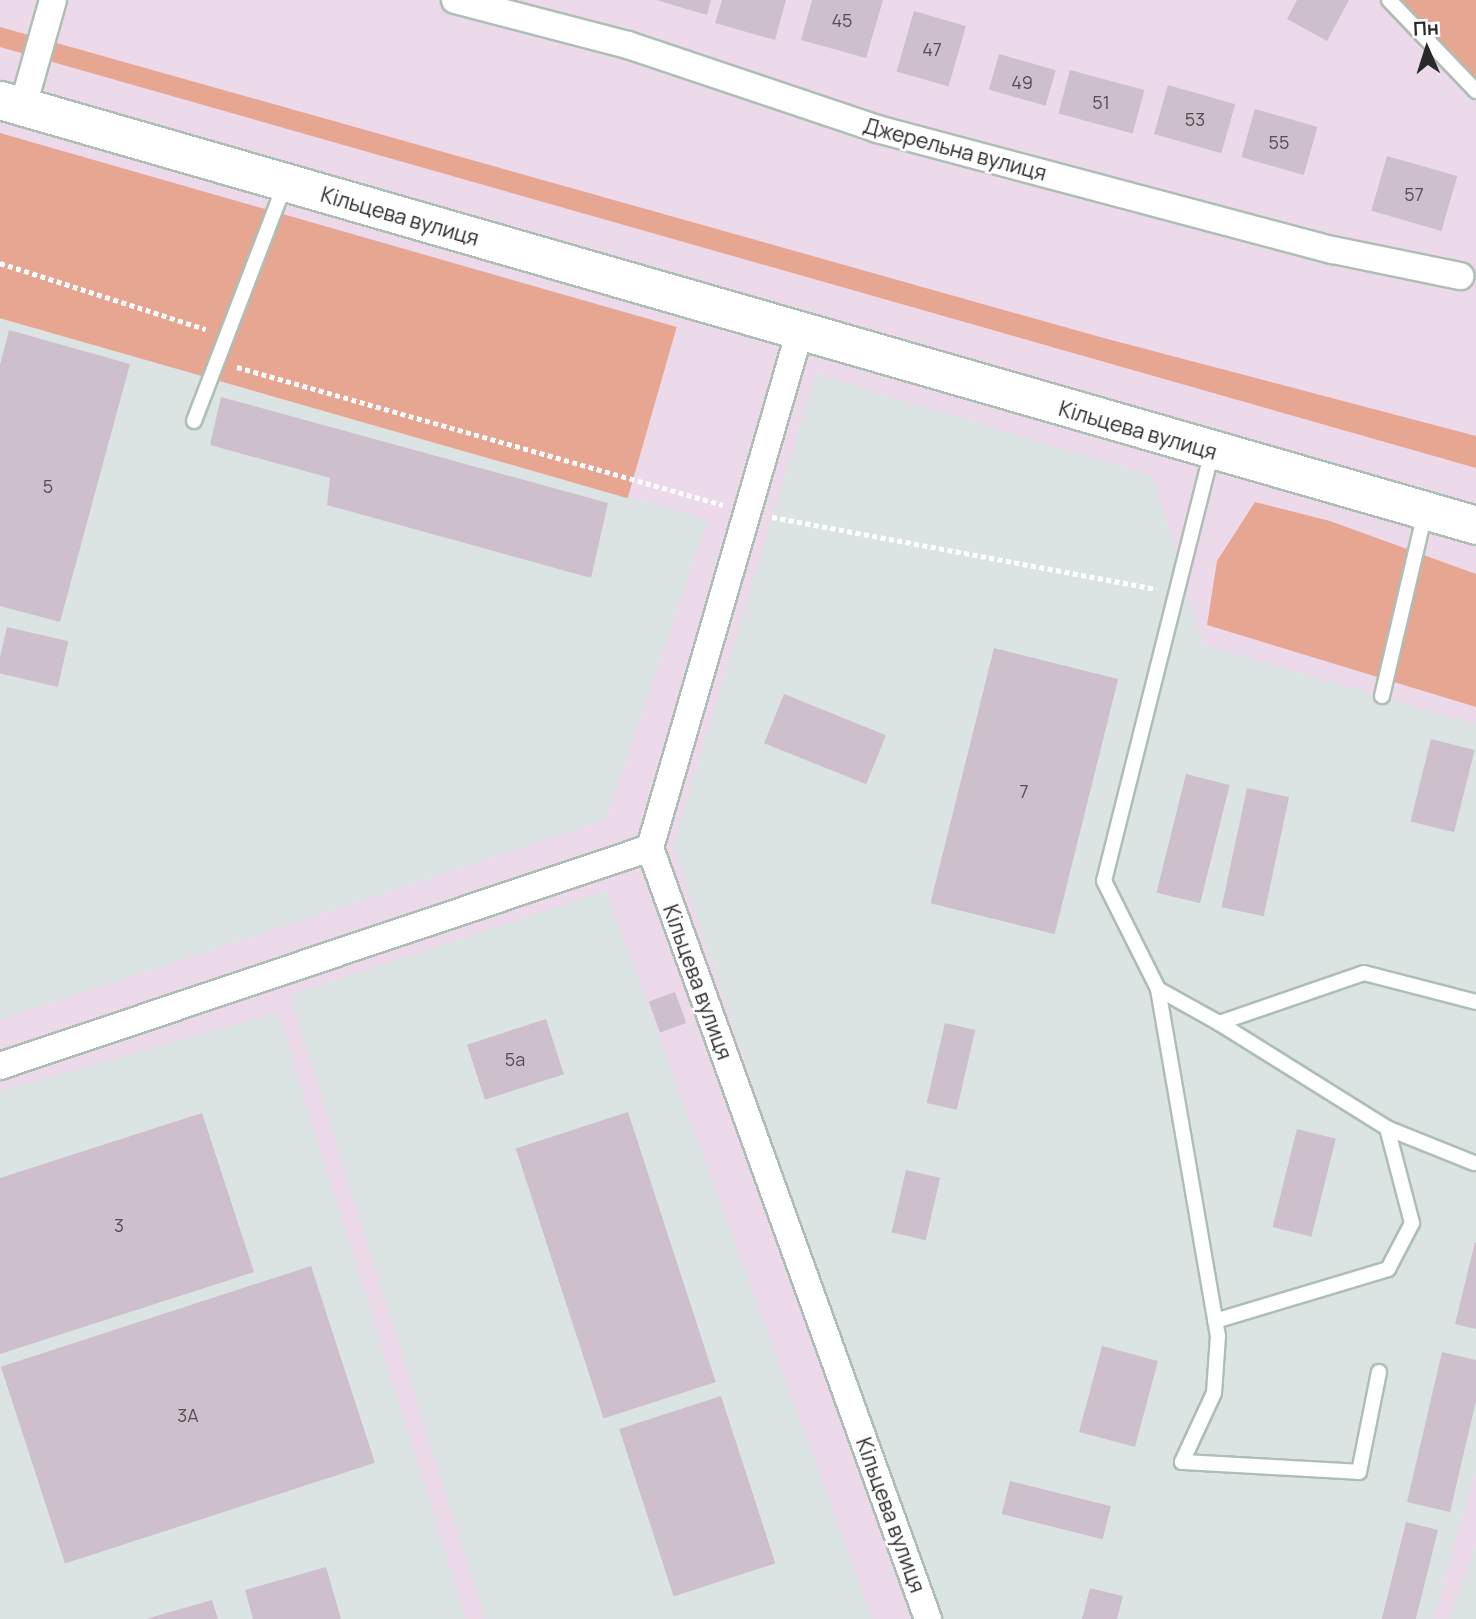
<!DOCTYPE html>
<meta charset="utf-8">
<style>
body{margin:0}
#map{position:relative;width:1476px;height:1619px;overflow:hidden;background:#ecdaea;font-family:Manrope,sans-serif}
div>[style]{position:absolute}
[style*='--x']{left:calc(var(--x)*1px);top:calc(var(--y)*1px);width:calc(var(--w)*1px);rotate:calc(var(--a)*1deg)}
.industrial>*{inset:0;background:#dbe4e3}
.green>*{inset:0;background:#e7a692;transform-origin:0 0}
.building>*{inset:0;background:#cebfcc;transform-origin:0 0}
.path>*{height:4.5px;margin-top:-2.25px;transform-origin:0;background:repeating-linear-gradient(90deg,#fff 0 5px,transparent 0 8.5px)}
.roads{filter:drop-shadow(2px 0 #aebeb4) drop-shadow(-2px 0 #aebeb4) drop-shadow(0 2px #aebeb4) drop-shadow(0 -2px #aebeb4)}
.service>*{height:14px;margin:-7px;padding:0 7px;transform-origin:7px;border-radius:7px;background:#fff}
.minor>*{height:26px;margin:-13px;padding:0 13px;transform-origin:13px;border-radius:13px;background:#fff}
.secondary>*{height:37px;margin:-18.5px;padding:0 18.5px;transform-origin:18.5px;border-radius:18.5px;background:#fff}
span{translate:-50% -50%;white-space:nowrap;text-align:center;line-height:1.15;-webkit-text-stroke:5px #fff;paint-order:stroke}
.number-label{font-size:18px;color:#524e52}
.number-label span{-webkit-text-stroke-width:0}
.street-label{font-size:21px;color:#292929}
.north{position:absolute;left:1392px;top:14px;width:70px;height:70px;-webkit-text-stroke:5px #fff;paint-order:stroke;rotate:357deg;font-size:19px;font-weight:700;line-height:28px;text-align:center;color:#292929}
.north::after{content:'';display:block;margin:auto;width:24px;height:32px;background:#292929;clip-path:polygon(50% 0,100% 100%,50% 72%,0 100%)}
</style>
<div id="map">
<div class="industrial">
<i style="clip-path:polygon(0 311px,708px 520px,606px 820px,0 1020px)"></i>
<i style="clip-path:polygon(816px 374px,1153px 476px,1203px 645px,1476px 724px,1476px 1472px,1433px 1619px,933px 1619px,673px 845px)"></i>
<i style="clip-path:polygon(606px 891px,873px 1619px,485px 1619px,290px 995px)"></i>
<i style="clip-path:polygon(278px 1013px,466px 1619px,0 1619px,0 1091px)"></i>
<i style="clip-path:polygon(1476px 1545px,1476px 1619px,1449px 1619px)"></i>
</div>
<div class="green">
<i style="clip-path:polygon(1401px 0,1476px 0,1476px 80px)"></i>
<i style="clip-path:polygon(0 27px,1100px 337px,1476px 436px,1476px 468px,0 47px)"></i>
<i style="left:0;top:133px;width:704px;height:178px;rotate:16deg"></i>
<i style="clip-path:polygon(1255px 502px,1330px 521px,1476px 574px,1476px 707px,1207px 625px,1217px 561px)"></i>
</div>
<div class="building">
<i style="clip-path:polygon(656px 0,711px 0,707px 15px)"></i>
<i style="clip-path:polygon(722px 0,786px 0,775px 40px,715px 23px)"></i>
<i style="clip-path:polygon(812px 0,883px 0,866px 58px,801px 40px)"></i>
<i style="clip-path:polygon(1297px 0,1349px 0,1327px 41px,1287px 19px)"></i>
<i style="left:914px;top:11px;width:54px;height:63px;rotate:16deg"></i>
<i style="left:999px;top:54px;width:59px;height:37px;rotate:16deg"></i>
<i style="left:1070px;top:70px;width:77px;height:45px;rotate:15deg"></i>
<i style="left:1168px;top:85px;width:70px;height:51px;rotate:16deg"></i>
<i style="left:1255px;top:109px;width:65px;height:50px;rotate:16deg"></i>
<i style="left:1387px;top:156px;width:73px;height:57px;rotate:16deg"></i>
<i style="clip-path:polygon(9px 330px,130px 364px,60px 622px,0 606px,0 365px)"></i>
<i style="clip-path:polygon(221px 397px,608px 503px,591px 578px,327px 505px,330px 478px,210px 445px)"></i>
<i style="left:7px;top:627px;width:63px;height:47px;rotate:13deg"></i>
<i style="left:994px;top:648px;width:128px;height:263px;rotate:14deg"></i>
<i style="left:784px;top:694px;width:110px;height:53px;rotate:22deg"></i>
<i style="left:1431px;top:739px;width:45px;height:85px;rotate:14deg"></i>
<i style="left:1186px;top:774px;width:45px;height:122px;rotate:14deg"></i>
<i style="left:1247px;top:788px;width:43px;height:122px;rotate:12deg"></i>
<i style="left:675px;top:992px;width:33px;height:28px;rotate:70deg"></i>
<i style="left:546px;top:1019px;width:58px;height:83px;rotate:72deg"></i>
<i style="left:945px;top:1023px;width:31px;height:82px;rotate:13deg"></i>
<i style="left:628px;top:1112px;width:284px;height:118px;rotate:72deg"></i>
<i style="clip-path:polygon(202px 1113px,254px 1272px,0 1354px,0 1178px)"></i>
<i style="left:1297px;top:1129px;width:40px;height:101px;rotate:14deg"></i>
<i style="left:906px;top:1170px;width:35px;height:64px;rotate:13deg"></i>
<i style="clip-path:polygon(1475px 1242px,1476px 1243px,1476px 1329px,1455px 1324px)"></i>
<i style="left:311px;top:1266px;width:207px;height:326px;rotate:72deg"></i>
<i style="left:1102px;top:1346px;width:58px;height:89px;rotate:15deg"></i>
<i style="clip-path:polygon(1442px 1352px,1476px 1360px,1476px 1401px,1450px 1512px,1407px 1502px)"></i>
<i style="left:721px;top:1396px;width:176px;height:107px;rotate:72deg"></i>
<i style="left:1010px;top:1481px;width:104px;height:34px;rotate:14deg"></i>
<i style="left:1406px;top:1522px;width:33px;height:100px;rotate:14deg"></i>
<i style="clip-path:polygon(326px 1567px,341px 1619px,253px 1619px,245px 1590px)"></i>
<i style="clip-path:polygon(1090px 1588px,1123px 1596px,1117px 1619px,1082px 1619px)"></i>
<i style="clip-path:polygon(212px 1600px,218px 1619px,149px 1619px,149px 1618px)"></i>
</div>
<div class="path">
<i style="--x:0;--y:263;--w:216;--a:17.8"></i>
<i style="--x:237;--y:367;--w:505;--a:15.85"></i>
<i style="--x:772;--y:517;--w:391;--a:10.6"></i>
</div>
<div class="roads">
<div class="service">
<i style="--x:1389;--y:0;--w:126;--a:46.3"></i>
<i style="--x:194;--y:421;--w:254;--a:-69"></i>
<i style="--x:1212;--y:451;--w:443;--a:104.1"></i>
<i style="--x:1104;--y:881;--w:121;--a:63.4"></i>
<i style="--x:1158;--y:989;--w:70;--a:29.1"></i>
<i style="--x:1219;--y:1023;--w:153;--a:-19"></i>
<i style="--x:1364;--y:973;--w:116;--a:14.5"></i>
<i style="--x:1382;--y:696;--w:189;--a:-76.8"></i>
<i style="--x:1158;--y:989;--w:352;--a:80.2"></i>
<i style="--x:1218;--y:1336;--w:57;--a:94"></i>
<i style="--x:1214;--y:1393;--w:76;--a:114.9"></i>
<i style="--x:1182;--y:1462;--w:177;--a:3.2"></i>
<i style="--x:1359;--y:1472;--w:102;--a:-78.7"></i>
<i style="--x:1219;--y:1023;--w:198;--a:32"></i>
<i style="--x:1387;--y:1128;--w:94;--a:21.9"></i>
<i style="--x:1215;--y:1321;--w:181;--a:-16.7"></i>
<i style="--x:1388;--y:1269;--w:52;--a:-62.4"></i>
<i style="--x:1412;--y:1223;--w:98;--a:-104.7"></i>
</div>
<div class="minor">
<i style="--x:455;--y:0;--w:179;--a:14.6"></i>
<i style="--x:628;--y:45;--w:263;--a:18.6"></i>
<i style="--x:877;--y:129;--w:472;--a:14.9"></i>
<i style="--x:1333;--y:250;--w:130;--a:11.6"></i>
<i style="--x:23;--y:106;--w:110;--a:-74.2"></i>
<i style="--x:799;--y:334;--w:535;--a:106.17"></i>
<i style="--x:650;--y:848;--w:820;--a:70.17"></i>
<i style="--x:0;--y:1066;--w:686;--a:-18.54"></i>
</div>
<div class="secondary">
<i style="--x:0;--y:100;--w:1536;--a:16.06"></i>
</div>
</div>
<div class="number-label">
<span style="left:842px;top:20px">45</span>
<span style="left:932px;top:49px">47</span>
<span style="left:1022px;top:82px">49</span>
<span style="left:1101px;top:102px">51</span>
<span style="left:1195px;top:119px">53</span>
<span style="left:1279px;top:142px">55</span>
<span style="left:1414px;top:194px">57</span>
<span style="left:48px;top:486px">5</span>
<span style="left:1024px;top:791px">7</span>
<span style="left:515px;top:1059px">5а</span>
<span style="left:119px;top:1225px">3</span>
<span style="left:188px;top:1415px">3А</span>
</div>
<div class="street-label">
<span style="left:955px;top:149px;rotate:15deg">Джерельна вулиця</span>
<span style="left:400px;top:216px;rotate:16deg">Кільцева вулиця</span>
<span style="left:1138px;top:430px;rotate:16deg">Кільцева вулиця</span>
<span style="left:698px;top:982px;rotate:70deg">Кільцева вулиця</span>
<span style="left:891px;top:1515px;rotate:70deg">Кільцева вулиця</span>
</div>
<div class="north">Пн</div>
</div>
